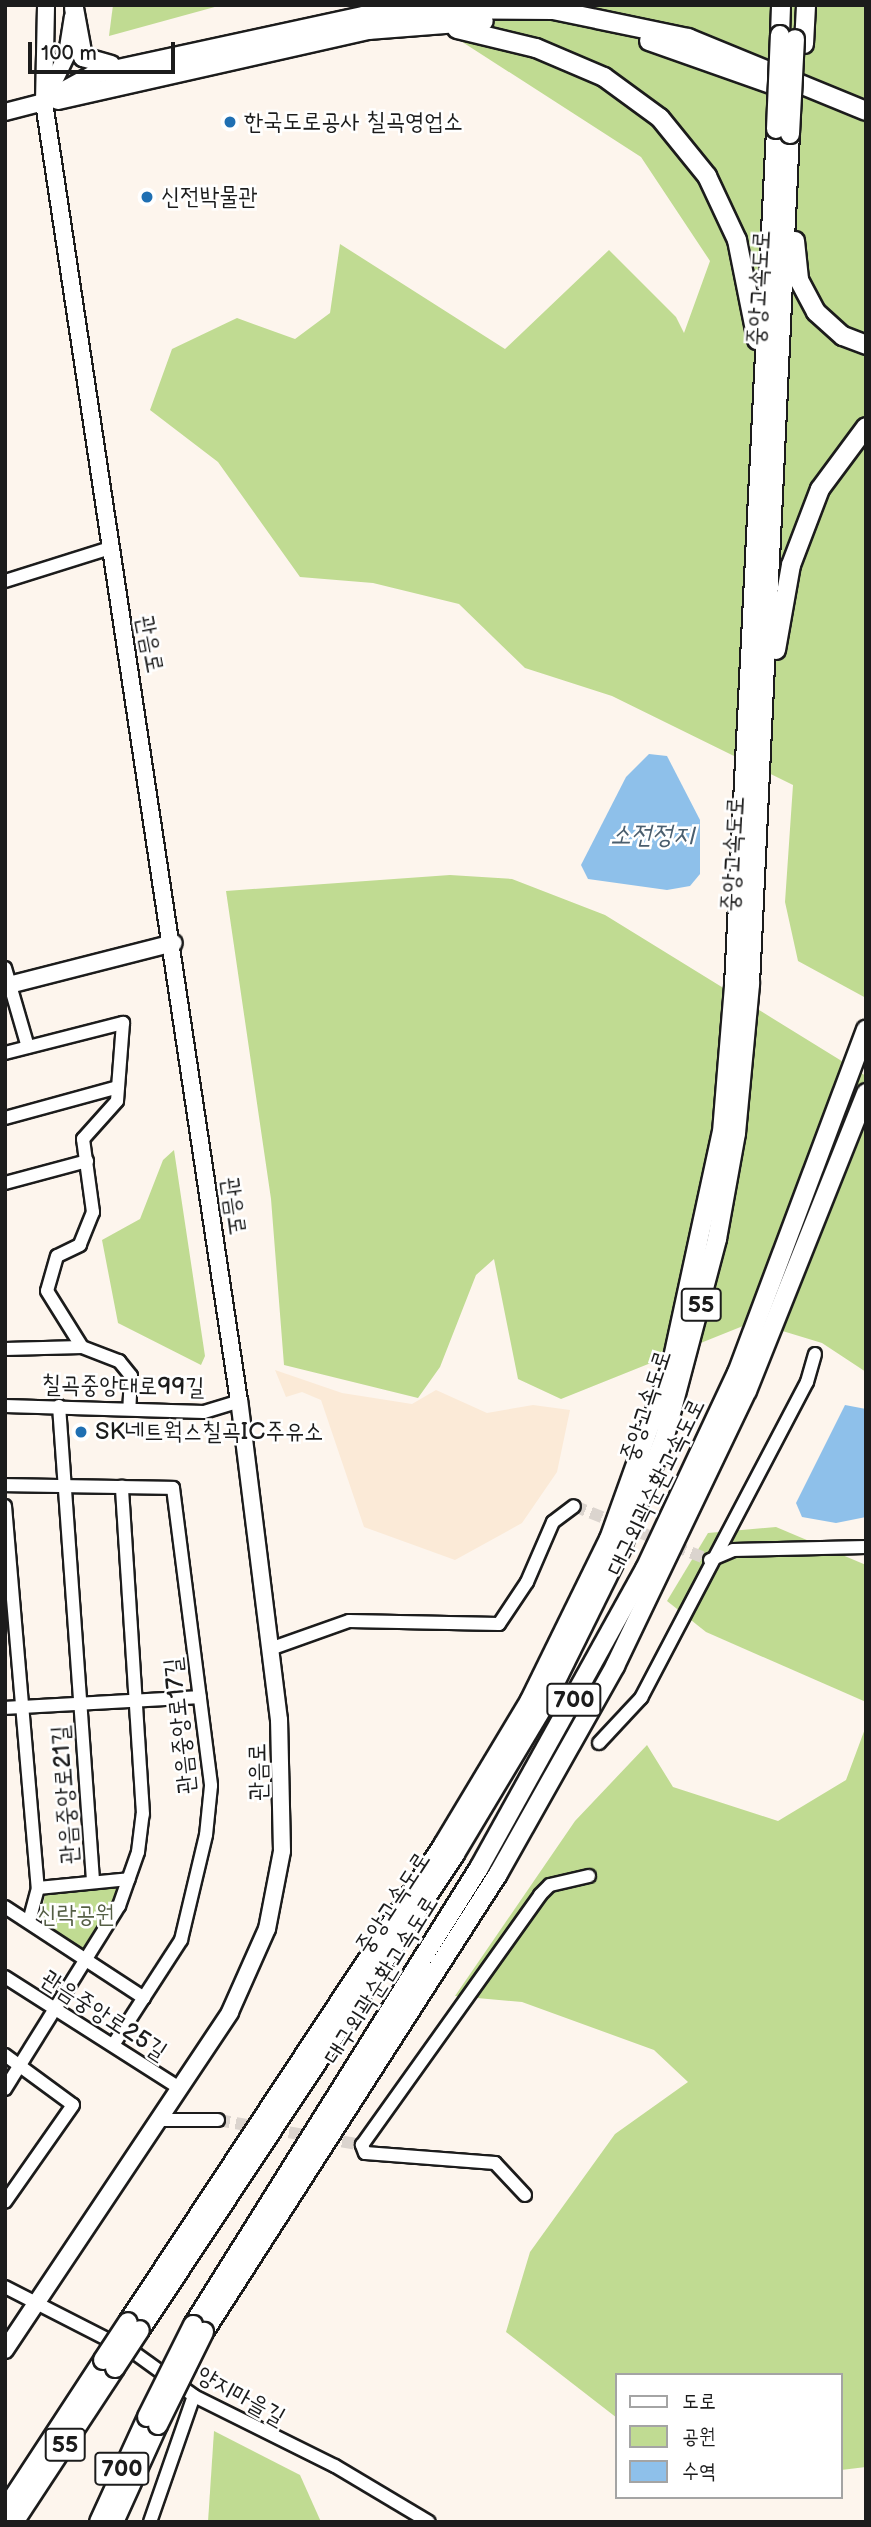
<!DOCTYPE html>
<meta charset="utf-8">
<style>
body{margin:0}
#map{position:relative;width:871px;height:2527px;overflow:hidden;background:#fdf5ed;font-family:"Balsamiq Sans","Poor Story",sans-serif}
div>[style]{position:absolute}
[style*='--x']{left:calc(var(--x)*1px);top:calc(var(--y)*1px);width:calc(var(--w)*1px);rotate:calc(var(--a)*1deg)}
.built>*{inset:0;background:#fbead7}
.green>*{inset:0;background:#c0db92}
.water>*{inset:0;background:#8ec0ea}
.minor-tunnel>*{height:12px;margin-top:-6px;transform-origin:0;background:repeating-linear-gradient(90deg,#dbd4ce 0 12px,transparent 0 18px)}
.roads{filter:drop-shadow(2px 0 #1c1c1c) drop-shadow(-2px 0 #1c1c1c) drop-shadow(0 2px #1c1c1c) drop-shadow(0 -2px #1c1c1c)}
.minor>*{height:12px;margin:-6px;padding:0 6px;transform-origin:6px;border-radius:6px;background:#fff}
.major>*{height:16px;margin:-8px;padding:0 8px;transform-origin:8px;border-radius:8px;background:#fff}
.highway>*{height:18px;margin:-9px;padding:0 9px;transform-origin:9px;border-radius:9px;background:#fff}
.bridges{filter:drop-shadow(2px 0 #1c1c1c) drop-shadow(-2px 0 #1c1c1c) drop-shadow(0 2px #1c1c1c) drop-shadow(0 -2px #1c1c1c)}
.highway-bridge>*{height:18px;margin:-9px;padding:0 9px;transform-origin:9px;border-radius:9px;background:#fff}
.dots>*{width:19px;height:19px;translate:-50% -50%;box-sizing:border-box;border:4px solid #fff;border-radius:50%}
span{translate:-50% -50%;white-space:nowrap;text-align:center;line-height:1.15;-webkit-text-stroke:5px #fff;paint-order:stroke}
.shield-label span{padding:2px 5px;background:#fff;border:2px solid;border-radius:5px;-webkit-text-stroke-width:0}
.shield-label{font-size:23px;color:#1c1c1c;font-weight:700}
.poi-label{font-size:24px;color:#1c1c1c}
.left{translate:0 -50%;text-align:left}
.street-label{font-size:24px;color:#1c1c1c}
.park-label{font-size:24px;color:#555f45}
.water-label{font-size:26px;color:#4a5e6e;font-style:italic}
.frame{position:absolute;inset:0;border:7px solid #1c1c1c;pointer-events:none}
.legend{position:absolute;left:615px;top:2373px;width:228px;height:126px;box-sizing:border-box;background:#fff;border:2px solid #a4a4a4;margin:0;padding:9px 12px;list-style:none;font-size:21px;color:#1c1c1c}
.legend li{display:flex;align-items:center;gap:14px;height:35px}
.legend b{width:35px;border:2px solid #a4a4a4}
.scale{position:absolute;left:28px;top:42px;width:147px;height:32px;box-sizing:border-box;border:4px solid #1c1c1c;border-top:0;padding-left:9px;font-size:21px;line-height:24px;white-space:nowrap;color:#1c1c1c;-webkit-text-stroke:5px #fff;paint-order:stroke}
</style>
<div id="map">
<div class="built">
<i style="clip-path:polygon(275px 1370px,342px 1393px,412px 1404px,436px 1390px,487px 1413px,533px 1405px,570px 1410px,557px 1472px,522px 1523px,455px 1560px,364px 1527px,321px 1400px,302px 1392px,286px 1397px)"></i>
</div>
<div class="green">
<i style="clip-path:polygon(113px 5px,222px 5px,109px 36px)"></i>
<i style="clip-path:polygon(405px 5px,866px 5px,866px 998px,798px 961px,785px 902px,793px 785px,612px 696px,525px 668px,459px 604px,373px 583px,300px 577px,218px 462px,150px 410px,172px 349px,237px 318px,295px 339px,330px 313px,340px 244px,505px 349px,609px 250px,676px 317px,684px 333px,710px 261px,641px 157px)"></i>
<i style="clip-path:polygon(450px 875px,512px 879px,605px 915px,866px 1076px,866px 1372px,822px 1343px,753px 1322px,561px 1399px,518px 1379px,494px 1259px,476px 1275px,440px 1367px,418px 1398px,284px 1365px,271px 1199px,226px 891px)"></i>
<i style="clip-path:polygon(174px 1150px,205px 1356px,201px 1365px,118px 1323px,102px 1240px,140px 1219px,163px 1160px)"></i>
<i style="clip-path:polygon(776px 1527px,866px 1565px,866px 1702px,706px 1632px,667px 1601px,708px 1533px)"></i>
<i style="clip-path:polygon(866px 1726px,866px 2467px,841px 2470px,841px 2375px,617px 2375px,617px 2418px,506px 2332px,530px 2252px,615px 2134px,688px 2082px,654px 2050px,522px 2002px,455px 1996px,575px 1821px,647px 1745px,673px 1787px,778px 1821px,846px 1780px)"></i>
<i style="clip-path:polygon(114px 1885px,120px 1895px,90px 1948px,80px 1950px,39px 1925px,46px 1890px)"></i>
<i style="clip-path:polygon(214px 2431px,300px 2475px,321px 2522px,208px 2522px)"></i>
</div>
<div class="water">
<i style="clip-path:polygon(649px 754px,667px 756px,700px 820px,700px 874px,690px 886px,667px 890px,588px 879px,581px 865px,626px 777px)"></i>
<i style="clip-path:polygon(845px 1405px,866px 1409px,866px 1517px,836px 1523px,802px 1517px,796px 1503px)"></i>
</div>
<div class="minor-tunnel">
<i style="--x:574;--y:1506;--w:146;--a:21.7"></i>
<i style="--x:218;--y:2120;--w:146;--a:9.8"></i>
</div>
<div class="roads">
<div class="minor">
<i style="--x:5;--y:581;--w:110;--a:-17.4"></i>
<i style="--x:5;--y:968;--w:82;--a:73.8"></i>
<i style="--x:5;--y:1053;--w:122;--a:-14.3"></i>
<i style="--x:123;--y:1023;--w:78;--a:94.4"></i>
<i style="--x:117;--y:1101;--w:51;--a:131.8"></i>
<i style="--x:83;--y:1139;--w:74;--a:82.2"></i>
<i style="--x:93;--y:1212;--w:35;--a:112"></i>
<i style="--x:80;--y:1245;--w:25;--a:154"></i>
<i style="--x:57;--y:1256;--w:36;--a:106"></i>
<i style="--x:47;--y:1291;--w:66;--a:58"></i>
<i style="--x:82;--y:1347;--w:40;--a:21"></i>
<i style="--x:119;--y:1361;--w:19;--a:51"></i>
<i style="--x:131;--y:1376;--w:33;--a:93"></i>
<i style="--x:5;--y:1118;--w:117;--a:-15.3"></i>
<i style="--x:5;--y:1183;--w:85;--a:-15"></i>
<i style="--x:5;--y:1349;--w:77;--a:-1.5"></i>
<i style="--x:5;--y:1406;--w:199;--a:1.7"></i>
<i style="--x:204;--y:1412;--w:37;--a:-17"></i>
<i style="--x:59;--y:1406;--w:477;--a:85.9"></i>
<i style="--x:5;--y:1485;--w:168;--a:1"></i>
<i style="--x:173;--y:1488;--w:300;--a:82.7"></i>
<i style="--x:211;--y:1786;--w:49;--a:95.8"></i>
<i style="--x:206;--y:1835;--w:108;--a:103.4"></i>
<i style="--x:181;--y:1940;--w:125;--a:122.9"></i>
<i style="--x:5;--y:1506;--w:383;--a:85.1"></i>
<i style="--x:38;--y:1888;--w:35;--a:105"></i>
<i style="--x:710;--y:1560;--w:25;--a:-23"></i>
<i style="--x:733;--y:1550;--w:133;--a:-1.3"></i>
<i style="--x:270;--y:1649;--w:84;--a:-19.5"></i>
<i style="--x:349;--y:1621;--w:150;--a:1.1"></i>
<i style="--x:499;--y:1624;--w:50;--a:-56.3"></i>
<i style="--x:527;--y:1582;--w:65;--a:-66.6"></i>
<i style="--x:553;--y:1522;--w:26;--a:-37"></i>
<i style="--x:5;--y:1708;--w:195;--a:-3.2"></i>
<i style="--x:599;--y:1743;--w:62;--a:-47"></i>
<i style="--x:641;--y:1698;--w:357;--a:-62.3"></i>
<i style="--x:807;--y:1382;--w:29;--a:-74"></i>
<i style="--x:38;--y:1888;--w:91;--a:-5.6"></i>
<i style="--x:5;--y:1907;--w:166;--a:33.2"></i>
<i style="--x:5;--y:1977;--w:206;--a:32.5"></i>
<i style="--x:5;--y:2055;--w:84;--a:36.3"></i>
<i style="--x:73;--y:2105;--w:118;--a:125"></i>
<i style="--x:5;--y:2089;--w:216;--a:-58.1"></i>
<i style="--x:119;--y:1906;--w:57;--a:-70.6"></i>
<i style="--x:138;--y:1852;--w:38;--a:-83"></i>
<i style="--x:143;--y:1814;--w:328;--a:-93.7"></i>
<i style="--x:159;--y:2120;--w:59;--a:0"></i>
<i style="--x:525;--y:2195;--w:44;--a:-133.2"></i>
<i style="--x:495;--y:2163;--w:130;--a:-175.6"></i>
<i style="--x:365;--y:2153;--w:9;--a:-111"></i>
<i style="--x:362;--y:2145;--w:307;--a:-54.5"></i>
<i style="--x:540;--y:1895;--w:14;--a:-45"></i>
<i style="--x:550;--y:1885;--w:40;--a:-13"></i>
<i style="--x:5;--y:2287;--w:147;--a:27.1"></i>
<i style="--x:136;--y:2354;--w:72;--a:35.9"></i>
<i style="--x:194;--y:2396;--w:157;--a:26.4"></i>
<i style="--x:335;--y:2466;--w:109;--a:30.8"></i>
<i style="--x:150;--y:2522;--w:133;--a:-70.8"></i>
</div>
<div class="major">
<i style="--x:45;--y:100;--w:51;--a:-64.4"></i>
<i style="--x:67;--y:54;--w:38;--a:-81"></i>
<i style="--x:5;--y:112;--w:40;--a:-14.4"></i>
<i style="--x:5;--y:986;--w:174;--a:-14.3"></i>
<i style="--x:5;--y:2350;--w:406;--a:-56.3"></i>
<i style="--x:230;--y:2012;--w:91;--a:-66"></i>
<i style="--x:267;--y:1929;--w:79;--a:-79.1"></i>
<i style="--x:282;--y:1851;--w:131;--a:-91.3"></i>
<i style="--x:279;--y:1720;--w:321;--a:-97.1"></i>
<i style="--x:239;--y:1401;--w:1314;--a:-98.54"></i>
<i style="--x:44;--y:102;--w:97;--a:-88.8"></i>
</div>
<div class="highway">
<i style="--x:74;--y:8;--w:50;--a:79.6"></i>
<i style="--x:83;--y:57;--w:29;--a:16"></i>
<i style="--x:457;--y:29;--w:81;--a:13.5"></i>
<i style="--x:536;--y:48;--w:74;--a:23.1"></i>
<i style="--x:604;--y:77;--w:69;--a:36.2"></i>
<i style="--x:660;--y:118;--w:75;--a:51"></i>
<i style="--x:707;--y:176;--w:71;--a:64.9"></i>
<i style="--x:737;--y:240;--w:102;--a:78.7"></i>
<i style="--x:780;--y:35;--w:30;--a:-88"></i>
<i style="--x:649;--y:41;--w:151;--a:19.4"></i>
<i style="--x:804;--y:44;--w:39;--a:-87"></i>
<i style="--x:58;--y:100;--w:318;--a:-12.7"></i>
<i style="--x:368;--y:30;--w:116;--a:-4.4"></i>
<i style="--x:44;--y:102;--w:58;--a:-28.8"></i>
<i style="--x:95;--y:74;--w:275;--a:-12.2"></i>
<i style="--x:364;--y:16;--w:53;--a:-7.5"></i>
<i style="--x:417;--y:9;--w:136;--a:0.4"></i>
<i style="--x:553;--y:10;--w:138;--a:11.7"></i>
<i style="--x:688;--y:38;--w:192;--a:22.3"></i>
<i style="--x:795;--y:241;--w:39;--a:84"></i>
<i style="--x:799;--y:280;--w:36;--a:62"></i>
<i style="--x:816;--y:312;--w:36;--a:42"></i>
<i style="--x:843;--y:336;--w:25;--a:21"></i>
<i style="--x:776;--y:650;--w:86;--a:-80"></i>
<i style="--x:791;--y:565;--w:81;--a:-69.1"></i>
<i style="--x:820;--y:489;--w:77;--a:-53.4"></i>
<i style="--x:128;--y:2322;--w:572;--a:-56.56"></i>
<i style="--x:443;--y:1845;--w:169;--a:-59"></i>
<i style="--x:530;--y:1700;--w:179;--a:-63.9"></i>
<i style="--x:609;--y:1539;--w:183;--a:-70.2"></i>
<i style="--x:671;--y:1367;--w:240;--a:-77.8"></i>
<i style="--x:722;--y:1132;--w:146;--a:-85.3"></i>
<i style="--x:734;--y:986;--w:858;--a:-87.19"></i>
<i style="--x:193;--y:2325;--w:539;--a:-57.96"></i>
<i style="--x:479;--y:1868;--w:342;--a:-61"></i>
<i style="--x:645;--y:1569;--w:217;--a:-64.9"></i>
<i style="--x:737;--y:1373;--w:367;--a:-69.4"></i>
<i style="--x:140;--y:2330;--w:571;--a:-56.5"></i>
<i style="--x:455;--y:1854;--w:171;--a:-59.1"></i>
<i style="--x:543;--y:1707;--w:176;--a:-63.7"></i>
<i style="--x:621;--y:1549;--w:121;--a:-68.7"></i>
<i style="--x:665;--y:1436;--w:204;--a:-75.2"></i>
<i style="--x:717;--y:1239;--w:108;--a:-79.8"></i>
<i style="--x:736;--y:1133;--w:150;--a:-84.6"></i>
<i style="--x:750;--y:984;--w:851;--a:-87.31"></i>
<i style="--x:204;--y:2332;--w:544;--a:-57.3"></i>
<i style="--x:498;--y:1874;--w:239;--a:-60.6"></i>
<i style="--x:615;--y:1666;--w:305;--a:-64.4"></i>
<i style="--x:747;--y:1391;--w:321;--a:-68.2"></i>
<i style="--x:5;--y:2510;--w:179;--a:-56.8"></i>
<i style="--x:14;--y:2522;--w:184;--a:-56.7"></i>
<i style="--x:99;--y:2522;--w:115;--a:-65.4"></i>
<i style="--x:114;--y:2522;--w:107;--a:-65.6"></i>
</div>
</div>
<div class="bridges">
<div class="highway-bridge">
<i style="--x:776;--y:129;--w:94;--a:-87.6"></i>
<i style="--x:790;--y:134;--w:95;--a:-87"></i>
<i style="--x:103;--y:2360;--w:45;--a:-56.7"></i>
<i style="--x:115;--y:2368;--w:45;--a:-56.7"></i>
<i style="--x:147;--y:2417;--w:103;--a:-63.4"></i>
<i style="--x:158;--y:2425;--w:104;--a:-63.7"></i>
</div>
</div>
<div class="dots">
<i style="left:230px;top:122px;background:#1f6fb2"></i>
<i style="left:147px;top:197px;background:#1f6fb2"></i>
<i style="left:81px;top:1432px;background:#1f6fb2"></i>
</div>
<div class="shield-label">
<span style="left:701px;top:1305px">55</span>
<span style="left:574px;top:1700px">700</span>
<span style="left:65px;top:2445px">55</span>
<span style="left:122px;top:2469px">700</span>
</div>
<div class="poi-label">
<span class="left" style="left:244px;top:122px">한국도로공사 칠곡영업소</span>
<span class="left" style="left:161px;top:197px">신전박물관</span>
<span class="left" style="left:95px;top:1432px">SK네트웍스칠곡IC주유소</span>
</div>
<div class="street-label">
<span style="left:759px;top:288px;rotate:-87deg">중앙고속도로</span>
<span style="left:150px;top:644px;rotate:79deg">관음로</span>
<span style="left:733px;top:854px;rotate:-87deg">중앙고속도로</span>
<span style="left:234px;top:1206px;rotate:82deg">관음로</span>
<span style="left:123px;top:1386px;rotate:1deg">칠곡중앙대로99길</span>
<span style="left:646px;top:1406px;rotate:-72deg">중앙고속도로</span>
<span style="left:656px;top:1487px;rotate:-64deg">대구외곽순환고속도로</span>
<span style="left:180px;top:1726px;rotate:-96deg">관음중앙로17길</span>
<span style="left:258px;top:1772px;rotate:-91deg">관음로</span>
<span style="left:65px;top:1795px;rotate:-94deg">관음중앙로21길</span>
<span style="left:393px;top:1903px;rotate:-57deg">중앙고속도로</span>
<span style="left:381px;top:1980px;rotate:-58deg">대구외곽순환고속도로</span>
<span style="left:104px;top:2015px;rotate:33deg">관음중앙로25길</span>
<span style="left:241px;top:2396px;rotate:29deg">양지마을길</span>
</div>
<div class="park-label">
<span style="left:76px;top:1915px">신락공원</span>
</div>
<div class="water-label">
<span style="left:652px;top:836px">소전정지</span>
</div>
<div class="frame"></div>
<ul class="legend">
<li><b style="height:9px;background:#fff"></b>도로</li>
<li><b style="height:19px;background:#c0db92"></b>공원</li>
<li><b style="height:19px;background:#8ec0ea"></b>수역</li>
</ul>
<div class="scale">100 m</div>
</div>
